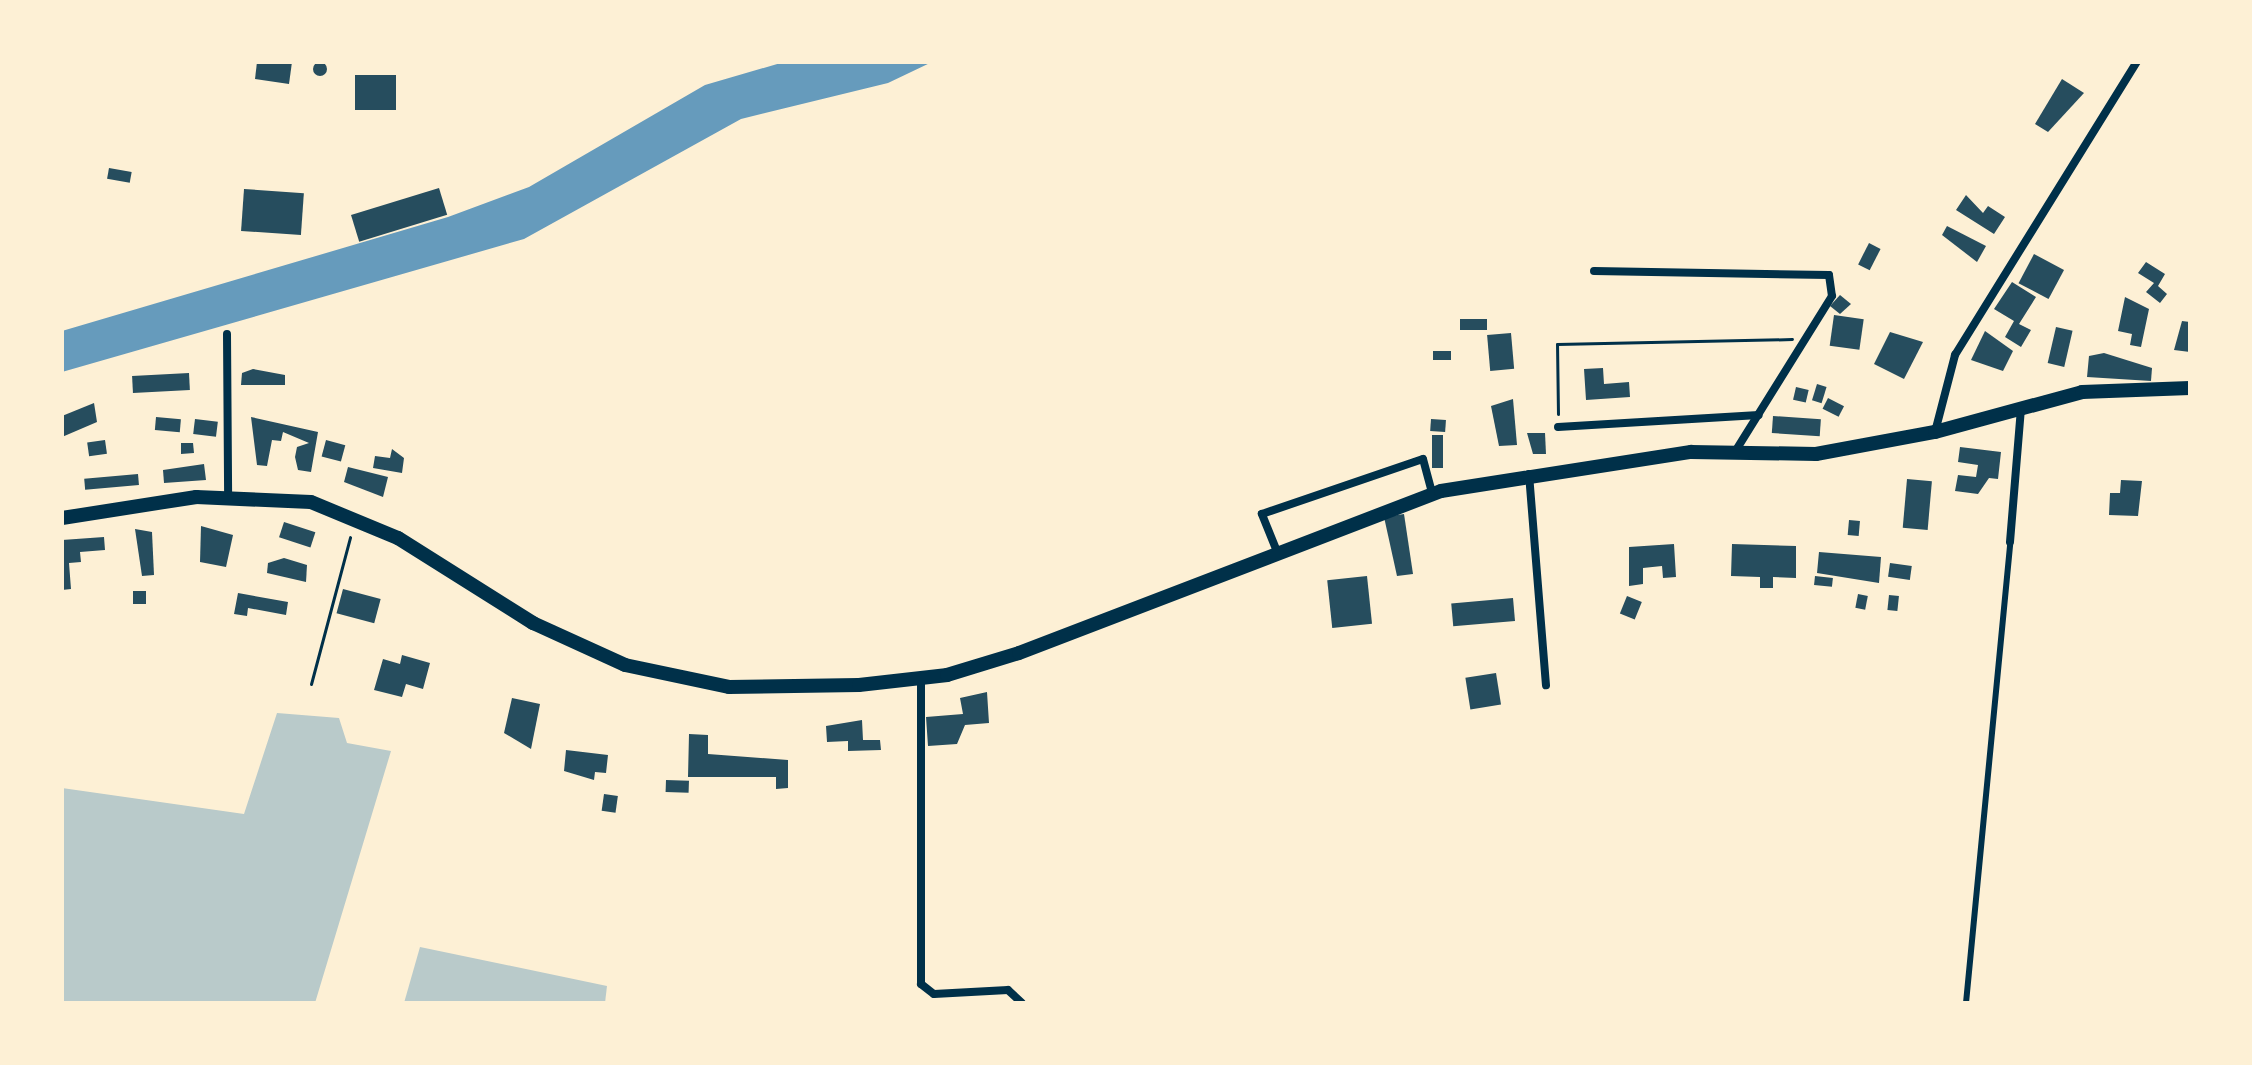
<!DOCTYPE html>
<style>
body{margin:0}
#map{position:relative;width:2252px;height:1065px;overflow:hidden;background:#fdf0d5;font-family:Spectral,serif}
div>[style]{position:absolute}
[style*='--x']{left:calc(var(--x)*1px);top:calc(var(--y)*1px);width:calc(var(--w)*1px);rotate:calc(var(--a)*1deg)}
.green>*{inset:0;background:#b9caca}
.water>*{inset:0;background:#669bbc}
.building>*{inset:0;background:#264d5e;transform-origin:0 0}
.round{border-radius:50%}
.path>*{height:3px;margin:-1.5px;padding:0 1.5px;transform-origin:1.5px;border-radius:1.5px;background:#003049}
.service>*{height:6px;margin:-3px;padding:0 3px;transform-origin:3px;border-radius:3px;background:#003049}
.minor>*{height:8px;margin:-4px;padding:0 4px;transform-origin:4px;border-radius:4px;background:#003049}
.tertiary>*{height:14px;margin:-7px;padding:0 7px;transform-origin:7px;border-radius:7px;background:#003049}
span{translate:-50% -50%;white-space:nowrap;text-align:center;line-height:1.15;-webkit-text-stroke:8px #fdf0d5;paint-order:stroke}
.frame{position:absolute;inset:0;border:64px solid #fdf0d5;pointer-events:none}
</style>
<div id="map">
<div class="green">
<i style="clip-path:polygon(277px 713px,339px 718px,347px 743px,391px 751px,315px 1003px,62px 1003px,62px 788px,244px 814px)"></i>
<i style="clip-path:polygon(420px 947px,607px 986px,605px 1003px,404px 1003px)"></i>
</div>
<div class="water">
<i style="clip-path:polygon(784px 62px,932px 62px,888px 83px,741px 119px,524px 239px,62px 372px,62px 331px,448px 217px,529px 187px,705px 85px)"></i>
</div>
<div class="building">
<i style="clip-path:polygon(257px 62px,292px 62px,289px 84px,255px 79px)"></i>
<i class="round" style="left:313px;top:62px;width:14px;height:14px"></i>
<i style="left:355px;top:75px;width:41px;height:35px"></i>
<i style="clip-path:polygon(2062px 79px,2084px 93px,2048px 132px,2035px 124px)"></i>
<i style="left:109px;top:168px;width:23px;height:11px;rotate:10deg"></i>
<i style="left:439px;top:188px;width:28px;height:92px;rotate:73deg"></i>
<i style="left:244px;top:189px;width:60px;height:42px;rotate:4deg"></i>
<i style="clip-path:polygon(1966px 195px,1983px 213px,1988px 206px,2005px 217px,1994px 234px,1956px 210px)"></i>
<i style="clip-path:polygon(1947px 226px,1986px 246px,1977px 262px,1942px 235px)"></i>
<i style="left:1869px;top:243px;width:13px;height:24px;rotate:27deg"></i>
<i style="left:2034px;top:254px;width:34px;height:33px;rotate:28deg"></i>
<i style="clip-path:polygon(2146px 262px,2165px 274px,2158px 286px,2167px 294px,2160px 303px,2146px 292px,2154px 283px,2138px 273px)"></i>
<i style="clip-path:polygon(2012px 282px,2036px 297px,2019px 324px,2031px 330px,2021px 347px,2005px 337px,2014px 321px,1994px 309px)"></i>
<i style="clip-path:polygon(1840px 295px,1851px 304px,1840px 314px,1830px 306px)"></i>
<i style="clip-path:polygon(2125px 297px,2149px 309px,2141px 347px,2130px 345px,2132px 334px,2118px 331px)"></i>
<i style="left:1834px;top:315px;width:30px;height:31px;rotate:8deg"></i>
<i style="left:1460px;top:319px;width:27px;height:11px"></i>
<i style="clip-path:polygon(2182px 321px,2190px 322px,2190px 352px,2174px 350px)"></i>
<i style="left:2056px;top:327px;width:17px;height:37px;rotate:13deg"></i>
<i style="clip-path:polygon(1985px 331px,2013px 351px,2003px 371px,1971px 360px)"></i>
<i style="clip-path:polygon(1890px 332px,1923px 342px,1904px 379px,1874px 364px)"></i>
<i style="left:1511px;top:333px;width:36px;height:24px;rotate:85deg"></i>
<i style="left:1433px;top:351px;width:18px;height:9px"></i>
<i style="clip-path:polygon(2104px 353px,2152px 368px,2151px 381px,2087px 377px,2089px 356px)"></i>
<i style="clip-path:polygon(1603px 368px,1604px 384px,1629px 382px,1630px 397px,1586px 400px,1584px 369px)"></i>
<i style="clip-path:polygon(253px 369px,285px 375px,285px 385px,241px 385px,242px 373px)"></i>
<i style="left:189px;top:373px;width:17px;height:57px;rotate:87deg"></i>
<i style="left:1817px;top:384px;width:10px;height:17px;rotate:17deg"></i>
<i style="left:1796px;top:387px;width:13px;height:13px;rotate:13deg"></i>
<i style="left:1828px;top:398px;width:18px;height:12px;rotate:27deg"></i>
<i style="clip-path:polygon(1513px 399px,1517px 445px,1499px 446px,1491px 406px)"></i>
<i style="clip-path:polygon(94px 403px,97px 422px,62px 437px,62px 416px)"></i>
<i style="left:1773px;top:416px;width:48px;height:17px;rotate:4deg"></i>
<i style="left:156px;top:417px;width:25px;height:13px;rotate:5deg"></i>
<i style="clip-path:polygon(251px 417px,318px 432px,311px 472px,298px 470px,295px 457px,297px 447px,309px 443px,283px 432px,281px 441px,272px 440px,267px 466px,257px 465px)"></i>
<i style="left:195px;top:419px;width:23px;height:15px;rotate:7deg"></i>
<i style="left:1431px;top:419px;width:15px;height:12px;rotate:4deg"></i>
<i style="clip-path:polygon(1527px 433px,1545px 433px,1546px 454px,1533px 454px)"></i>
<i style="left:1432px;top:435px;width:11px;height:33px"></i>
<i style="left:105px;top:440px;width:14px;height:18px;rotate:82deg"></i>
<i style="left:326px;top:440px;width:20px;height:17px;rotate:15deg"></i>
<i style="clip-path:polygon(181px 443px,193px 443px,194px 453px,181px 454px)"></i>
<i style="clip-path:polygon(1960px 447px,2001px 452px,1998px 479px,1989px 478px,1978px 494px,1955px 491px,1958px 475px,1976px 477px,1978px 465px,1958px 462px)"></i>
<i style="clip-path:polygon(392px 449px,404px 458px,402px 473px,373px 468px,375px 456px,390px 458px)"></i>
<i style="clip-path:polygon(204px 464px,206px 480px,164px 483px,163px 470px)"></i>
<i style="clip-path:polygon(348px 467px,388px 477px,383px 497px,344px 482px)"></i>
<i style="left:138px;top:474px;width:11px;height:54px;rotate:85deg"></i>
<i style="left:1907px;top:479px;width:25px;height:49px;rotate:5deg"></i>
<i style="clip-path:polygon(2121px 480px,2142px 481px,2138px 516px,2109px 515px,2110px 493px,2120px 493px)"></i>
<i style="clip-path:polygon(1404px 514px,1413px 574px,1397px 576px,1384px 517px)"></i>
<i style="left:1849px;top:520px;width:11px;height:15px;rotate:5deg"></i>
<i style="left:284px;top:522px;width:33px;height:16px;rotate:18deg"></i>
<i style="clip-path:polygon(201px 526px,233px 535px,226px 567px,200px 562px)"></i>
<i style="clip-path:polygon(135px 529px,152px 532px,154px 575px,142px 576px)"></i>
<i style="clip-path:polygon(104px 537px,105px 550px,80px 552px,81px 562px,69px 563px,71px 589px,62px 590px,62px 540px)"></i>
<i style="clip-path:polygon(1674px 544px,1676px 577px,1663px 578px,1662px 566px,1643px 568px,1643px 584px,1629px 586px,1629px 547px)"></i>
<i style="clip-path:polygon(1732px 544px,1796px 546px,1796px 578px,1773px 577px,1773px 588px,1760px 588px,1760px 577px,1731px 576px)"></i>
<i style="clip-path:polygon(1819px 552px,1881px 557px,1879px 583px,1817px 573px)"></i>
<i style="clip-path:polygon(284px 558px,307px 565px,306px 582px,267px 573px,268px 563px)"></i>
<i style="left:1890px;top:563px;width:22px;height:14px;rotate:8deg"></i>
<i style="left:1367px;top:576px;width:48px;height:40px;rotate:84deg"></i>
<i style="left:1815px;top:576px;width:18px;height:9px;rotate:6deg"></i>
<i style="left:343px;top:589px;width:39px;height:25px;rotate:15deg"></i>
<i style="left:133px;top:591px;width:13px;height:13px"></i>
<i style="clip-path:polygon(238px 593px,288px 602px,286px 615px,248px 608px,247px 616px,234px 614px)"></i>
<i style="left:1858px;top:594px;width:10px;height:14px;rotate:11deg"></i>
<i style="left:1889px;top:595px;width:10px;height:15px;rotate:6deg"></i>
<i style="left:1627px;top:596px;width:16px;height:19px;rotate:22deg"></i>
<i style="left:1513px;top:598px;width:23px;height:62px;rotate:85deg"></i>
<i style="clip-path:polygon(402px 655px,430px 663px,423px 689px,406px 684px,402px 697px,374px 690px,383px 659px,400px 664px)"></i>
<i style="left:1496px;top:673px;width:32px;height:31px;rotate:81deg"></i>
<i style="clip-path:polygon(987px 692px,989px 723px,965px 725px,957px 744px,928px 746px,926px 717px,963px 714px,960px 698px)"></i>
<i style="clip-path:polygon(512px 698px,540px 704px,531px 749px,504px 733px)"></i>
<i style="clip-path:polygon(862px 720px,863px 740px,880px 740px,881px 750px,848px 751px,848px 741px,827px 742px,826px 726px)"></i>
<i style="clip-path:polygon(689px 734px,708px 735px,708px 754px,788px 760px,788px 788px,776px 789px,776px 777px,688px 777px)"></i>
<i style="clip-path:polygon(566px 750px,608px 755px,606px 773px,595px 772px,594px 780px,564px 771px)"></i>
<i style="left:666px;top:780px;width:23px;height:12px;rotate:2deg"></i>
<i style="left:604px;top:794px;width:14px;height:17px;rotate:8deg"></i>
</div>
<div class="path">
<i style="--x:1558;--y:414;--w:70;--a:-90.8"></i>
<i style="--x:1557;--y:344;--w:235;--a:-1.2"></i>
<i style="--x:311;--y:684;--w:152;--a:-75.1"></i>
</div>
<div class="service">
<i style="--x:1966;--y:1003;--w:463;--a:-84.5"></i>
</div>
<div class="minor">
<i style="--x:1594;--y:271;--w:235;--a:1"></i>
<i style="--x:1829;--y:275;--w:21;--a:82"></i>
<i style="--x:1832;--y:296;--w:184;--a:121.9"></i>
<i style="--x:227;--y:334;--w:163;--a:89.6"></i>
<i style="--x:1558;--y:427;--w:201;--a:-3.4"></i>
<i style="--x:1935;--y:432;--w:80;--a:-75.4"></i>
<i style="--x:1955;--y:355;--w:345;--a:-58.2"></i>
<i style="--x:1529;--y:474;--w:212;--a:85.4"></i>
<i style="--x:2010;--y:542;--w:135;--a:-85.3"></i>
<i style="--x:1276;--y:549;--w:38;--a:-112"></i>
<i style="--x:1262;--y:514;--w:170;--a:-18.9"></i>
<i style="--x:1423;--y:459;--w:35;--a:75"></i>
<i style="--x:921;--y:679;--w:305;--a:90"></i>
<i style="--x:921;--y:984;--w:16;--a:38"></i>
<i style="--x:934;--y:994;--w:74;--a:-3.1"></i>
<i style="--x:1008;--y:990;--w:19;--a:43"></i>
</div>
<div class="tertiary">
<i style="--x:62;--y:518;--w:136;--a:-8.9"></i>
<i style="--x:196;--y:497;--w:115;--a:2.5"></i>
<i style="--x:311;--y:502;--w:94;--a:22.5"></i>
<i style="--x:398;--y:538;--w:160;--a:32.2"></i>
<i style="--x:533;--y:623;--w:101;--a:24.5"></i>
<i style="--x:625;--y:665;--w:106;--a:11.9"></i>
<i style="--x:729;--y:687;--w:130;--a:-0.9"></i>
<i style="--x:859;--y:685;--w:89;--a:-6.5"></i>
<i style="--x:947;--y:675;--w:75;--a:-17"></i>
<i style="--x:1019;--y:653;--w:452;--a:-21"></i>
<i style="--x:1441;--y:491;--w:253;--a:-8.9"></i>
<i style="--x:1691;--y:452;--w:125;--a:0.9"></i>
<i style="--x:1816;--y:454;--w:121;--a:-10.5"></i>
<i style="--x:1935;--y:432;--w:152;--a:-15.2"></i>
<i style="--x:2082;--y:392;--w:108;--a:-2.1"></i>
</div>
<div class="frame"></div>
</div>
